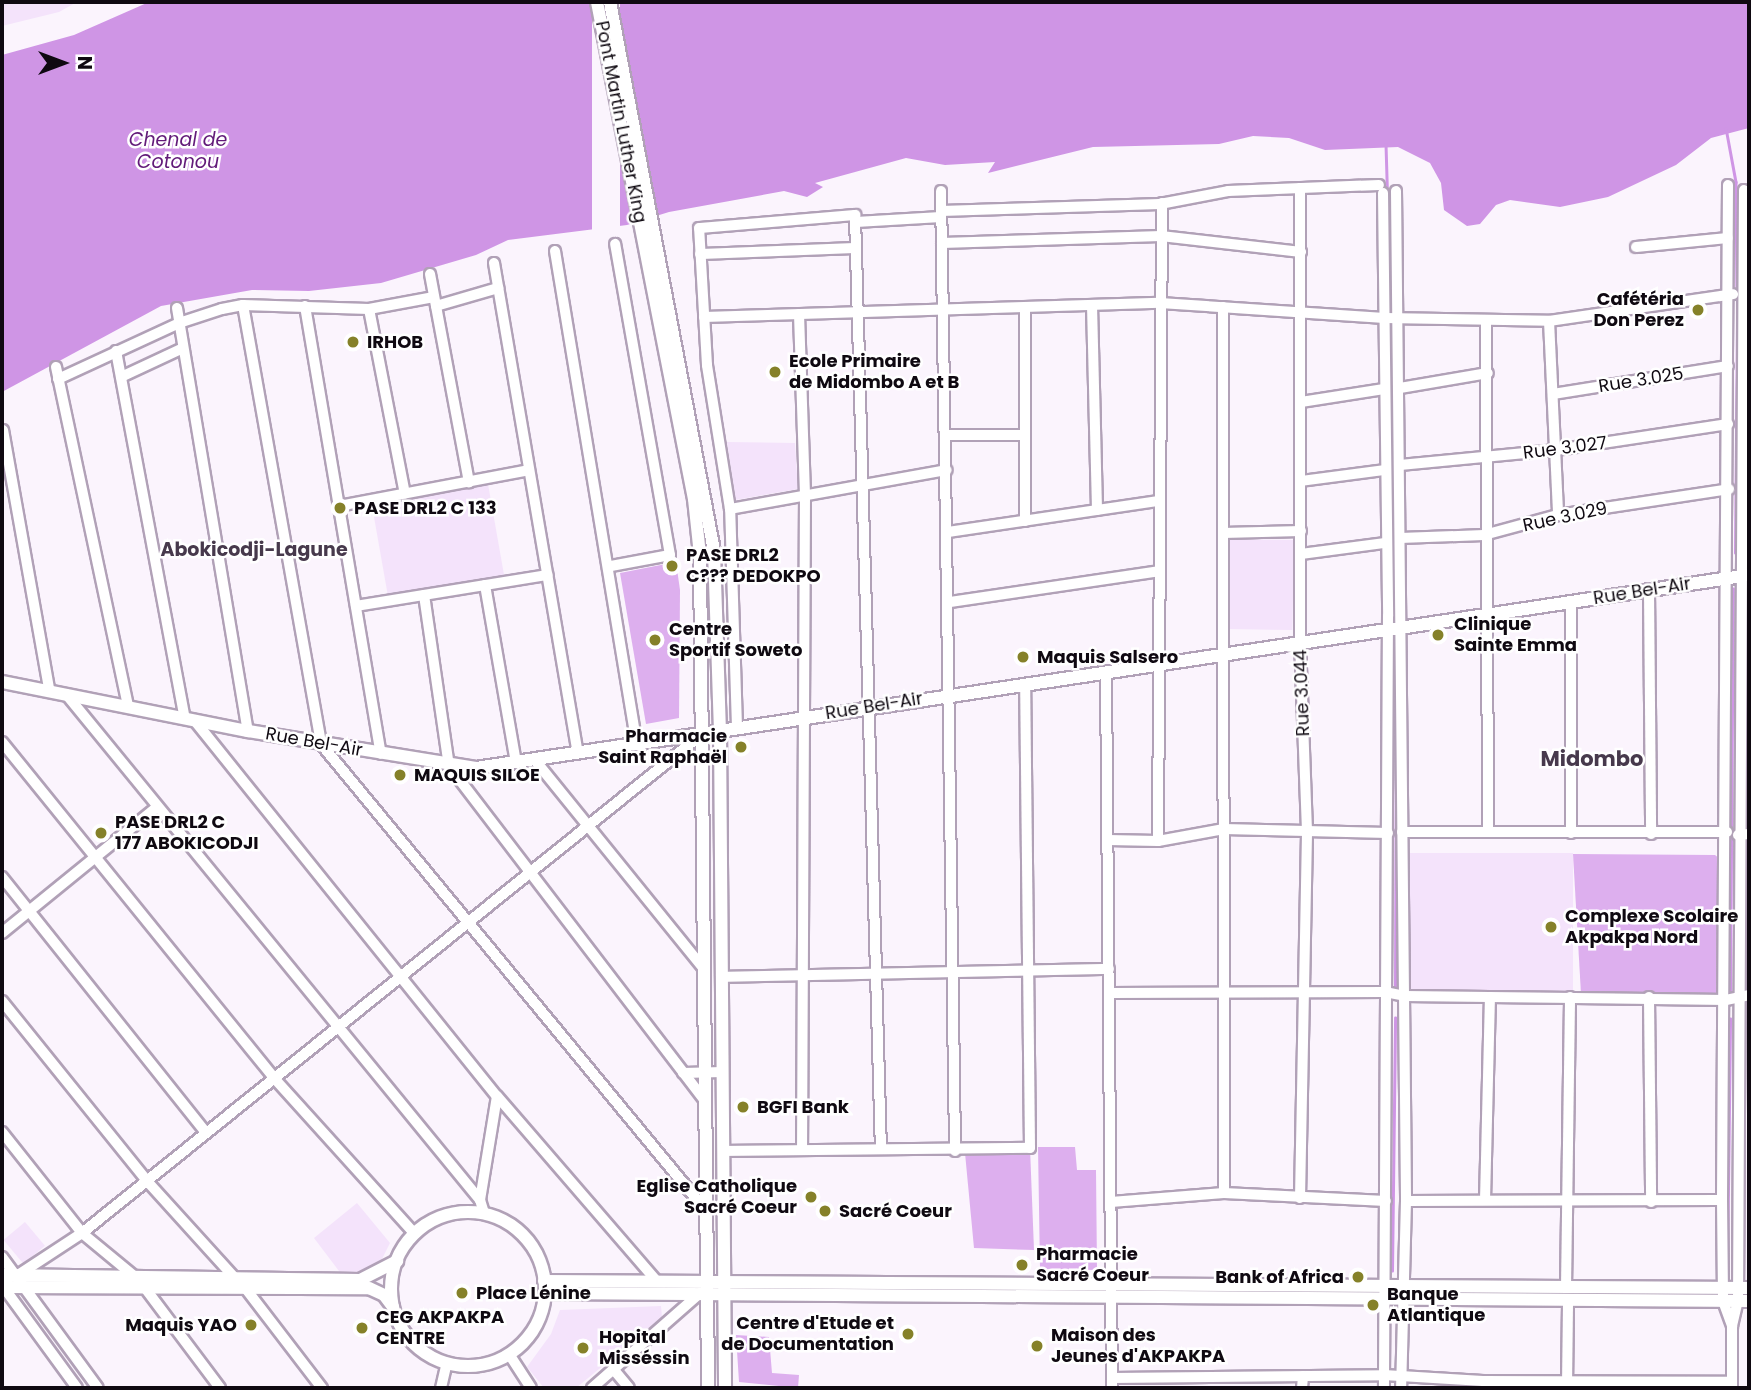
<!DOCTYPE html>
<meta charset="utf-8">
<style>
body{margin:0}
#map{position:relative;width:1751px;height:1390px;overflow:hidden;background:#fbf4fd;font-family:Poppins,sans-serif}
div>[style]{position:absolute}
[style*='--x']{left:calc(var(--x)*1px);top:calc(var(--y)*1px);width:calc(var(--w)*1px);rotate:calc(var(--a)*1deg)}
.built>*{inset:0;background:#f4e3fb;transform-origin:0 0}
.green>*{inset:0;background:#ddafee}
.water>*{inset:0;background:#cf95e5}
.pier>*{inset:0;background:#fbf4fd;transform-origin:0 0}
.stream>*{height:2.5px;margin:-1.25px;padding:0 1.25px;transform-origin:1.25px;border-radius:1.25px;background:#cf95e5}
.roads{filter:drop-shadow(2px 0 #b1a1b7) drop-shadow(-2px 0 #b1a1b7) drop-shadow(0 2px #b1a1b7) drop-shadow(0 -2px #b1a1b7)}
.minor>*{height:10px;margin:-5px;padding:0 5px;transform-origin:5px;border-radius:5px;background:#fff}
.major>*{height:12px;margin:-6px;padding:0 6px;transform-origin:6px;border-radius:6px;background:#fff}
.major>.ring{margin:-6px;padding:0;box-sizing:content-box;background:none;border:12px solid #fff;border-radius:50%}
.dots>*{width:19px;height:19px;translate:-50% -50%;box-sizing:border-box;border:4px solid #fff;border-radius:50%}
span{translate:-50% -50%;white-space:nowrap;text-align:center;line-height:1.15;-webkit-text-stroke:5px #fff;paint-order:stroke}
.street-label{font-size:18px;color:#0f0911}
.poi-label{font-size:18px;color:#0f0911;font-weight:700}
.right{translate:-100% -50%;text-align:right}
.left{translate:0 -50%;text-align:left}
.water-label{font-size:19px;color:#621a79;font-style:italic}
.neighbourhood-label{font-size:19px;color:#47394c;font-weight:700}
.quarter-label{font-size:21px;color:#47394c;font-weight:700}
.frame{position:absolute;inset:0;border:4px solid #0f0911;pointer-events:none}
.north{position:absolute;left:28px;top:28px;width:70px;height:70px;-webkit-text-stroke:5px #fff;paint-order:stroke;rotate:90deg;font-size:19px;font-weight:700;line-height:28px;text-align:center;color:#0f0911}
.north::after{content:'';display:block;margin:auto;width:24px;height:32px;background:#0f0911;clip-path:polygon(50% 0,100% 100%,50% 72%,0 100%)}
</style>
<div id="map">
<div class="built">
<i style="clip-path:polygon(2px 2px,77px 2px,59px 12px,2px 26px)"></i>
<i style="clip-path:polygon(727px 442px,795px 443px,798px 489px,735px 500px)"></i>
<i style="left:488px;top:484px;width:94px;height:118px;rotate:80deg"></i>
<i style="left:1230px;top:539px;width:64px;height:90px;rotate:1deg"></i>
<i style="left:1406px;top:853px;width:167px;height:140px"></i>
<i style="clip-path:polygon(357px 1203px,390px 1243px,379px 1265px,368px 1274px,342px 1275px,314px 1238px)"></i>
<i style="left:25px;top:1222px;width:31px;height:28px;rotate:50deg"></i>
<i style="clip-path:polygon(661px 1306px,662px 1317px,576px 1388px,544px 1388px,527px 1367px,551px 1334px,560px 1310px)"></i>
</div>
<div class="green">
<i style="clip-path:polygon(676px 562px,680px 590px,679px 718px,646px 724px,620px 573px)"></i>
<i style="clip-path:polygon(1573px 854px,1715px 855px,1720px 859px,1719px 993px,1581px 994px)"></i>
<i style="clip-path:polygon(1038px 1147px,1075px 1147px,1077px 1170px,1096px 1170px,1097px 1270px,1040px 1269px)"></i>
<i style="clip-path:polygon(1030px 1148px,1034px 1250px,974px 1248px,965px 1153px)"></i>
<i style="clip-path:polygon(736px 1335px,769px 1337px,772px 1373px,799px 1375px,798px 1388px,739px 1382px)"></i>
</div>
<div class="water">
<i style="clip-path:polygon(149px 2px,1749px 2px,1749px 128px,1711px 138px,1676px 165px,1608px 197px,1560px 207px,1510px 200px,1496px 205px,1480px 224px,1467px 226px,1444px 210px,1441px 183px,1430px 163px,1398px 147px,1325px 150px,1289px 138px,1253px 136px,1219px 144px,1093px 147px,988px 173px,995px 162px,945px 165px,906px 158px,815px 183px,823px 187px,807px 197px,784px 191px,669px 212px,627px 225px,508px 240px,476px 255px,381px 283px,309px 291px,252px 290px,161px 306px,2px 392px,2px 55px,74px 35px)"></i>
</div>
<div class="pier">
<i style="left:592px;top:2px;width:28px;height:228px"></i>
</div>
<div class="stream">
<i style="--x:1726;--y:128;--w:55;--a:79.5"></i>
<i style="--x:1736;--y:182;--w:108;--a:89.5"></i>
<i style="--x:1386;--y:144;--w:168;--a:88.3"></i>
<i style="--x:1391;--y:325;--w:156;--a:88.9"></i>
<i style="--x:1735;--y:553;--w:252;--a:-89.5"></i>
<i style="--x:1395;--y:989;--w:350;--a:-89.8"></i>
<i style="--x:1730;--y:997;--w:408;--a:-89.6"></i>
<i style="--x:1727;--y:1270;--w:251;--a:-89.3"></i>
<i style="--x:1392;--y:1271;--w:253;--a:-89.3"></i>
</div>
<div class="roads">
<div class="minor">
<i style="--x:1728;--y:185;--w:1015;--a:90.34"></i>
<i style="--x:1722;--y:1200;--w:101;--a:89.4"></i>
<i style="--x:1723;--y:1301;--w:27;--a:70"></i>
<i style="--x:941;--y:191;--w:960;--a:89.16"></i>
<i style="--x:1396;--y:191;--w:1010;--a:89.43"></i>
<i style="--x:1406;--y:1201;--w:187;--a:91.5"></i>
<i style="--x:1383;--y:193;--w:423;--a:89.3"></i>
<i style="--x:1388;--y:616;--w:772;--a:90.3"></i>
<i style="--x:941;--y:211;--w:219;--a:-1.8"></i>
<i style="--x:1160;--y:204;--w:69;--a:-10.8"></i>
<i style="--x:1228;--y:191;--w:151;--a:-2.3"></i>
<i style="--x:856;--y:222;--w:85;--a:-3.4"></i>
<i style="--x:942;--y:243;--w:219;--a:-1.8"></i>
<i style="--x:1161;--y:236;--w:141;--a:6.5"></i>
<i style="--x:1636;--y:247;--w:92;--a:-5.6"></i>
<i style="--x:555;--y:251;--w:501;--a:80.58"></i>
<i style="--x:700;--y:254;--w:156;--a:-2.2"></i>
<i style="--x:494;--y:263;--w:497;--a:80.3"></i>
<i style="--x:430;--y:274;--w:212;--a:79.4"></i>
<i style="--x:243;--y:305;--w:446;--a:79.9"></i>
<i style="--x:321;--y:744;--w:607;--a:50.48"></i>
<i style="--x:1092;--y:305;--w:205;--a:88.6"></i>
<i style="--x:305;--y:306;--w:454;--a:80.4"></i>
<i style="--x:436;--y:306;--w:65;--a:-16.2"></i>
<i style="--x:1025;--y:307;--w:214;--a:90"></i>
<i style="--x:1223;--y:307;--w:886;--a:89.94"></i>
<i style="--x:177;--y:308;--w:429;--a:80.5"></i>
<i style="--x:369;--y:309;--w:188;--a:79"></i>
<i style="--x:799;--y:314;--w:181;--a:88.1"></i>
<i style="--x:805;--y:495;--w:653;--a:90.26"></i>
<i style="--x:704;--y:317;--w:456;--a:-1.8"></i>
<i style="--x:1160;--y:303;--w:225;--a:3.8"></i>
<i style="--x:1385;--y:318;--w:164;--a:1"></i>
<i style="--x:1549;--y:321;--w:186;--a:-8.3"></i>
<i style="--x:1486;--y:320;--w:511;--a:89.78"></i>
<i style="--x:1549;--y:321;--w:194;--a:87.3"></i>
<i style="--x:116;--y:351;--w:374;--a:79.4"></i>
<i style="--x:56;--y:367;--w:346;--a:78"></i>
<i style="--x:121;--y:377;--w:68;--a:-25.1"></i>
<i style="--x:58;--y:379;--w:133;--a:-24.8"></i>
<i style="--x:179;--y:323;--w:45;--a:-18"></i>
<i style="--x:222;--y:309;--w:21;--a:-11"></i>
<i style="--x:243;--y:305;--w:126;--a:1.8"></i>
<i style="--x:369;--y:309;--w:66;--a:-10.5"></i>
<i style="--x:1400;--y:388;--w:89;--a:-9.7"></i>
<i style="--x:1553;--y:394;--w:177;--a:-9.1"></i>
<i style="--x:1301;--y:402;--w:84;--a:-8.9"></i>
<i style="--x:3;--y:430;--w:263;--a:79.9"></i>
<i style="--x:946;--y:435;--w:79;--a:0"></i>
<i style="--x:1400;--y:465;--w:157;--a:-5.5"></i>
<i style="--x:1556;--y:450;--w:174;--a:-8.6"></i>
<i style="--x:1301;--y:481;--w:84;--a:-7.5"></i>
<i style="--x:339;--y:506;--w:193;--a:-10.7"></i>
<i style="--x:730;--y:509;--w:220;--a:-10.2"></i>
<i style="--x:948;--y:532;--w:213;--a:-8.4"></i>
<i style="--x:1223;--y:533;--w:78;--a:-1.5"></i>
<i style="--x:1400;--y:538;--w:84;--a:-2"></i>
<i style="--x:1484;--y:535;--w:77;--a:-15.1"></i>
<i style="--x:1558;--y:515;--w:173;--a:-8.6"></i>
<i style="--x:1301;--y:554;--w:85;--a:-7.5"></i>
<i style="--x:611;--y:566;--w:60;--a:-10.6"></i>
<i style="--x:670;--y:555;--w:316;--a:-100"></i>
<i style="--x:485;--y:585;--w:180;--a:80.1"></i>
<i style="--x:1649;--y:590;--w:244;--a:89.5"></i>
<i style="--x:424;--y:595;--w:173;--a:81.7"></i>
<i style="--x:449;--y:766;--w:420;--a:52.6"></i>
<i style="--x:950;--y:602;--w:211;--a:-8.4"></i>
<i style="--x:1571;--y:602;--w:231;--a:90"></i>
<i style="--x:356;--y:606;--w:194;--a:-9.2"></i>
<i style="--x:1106;--y:673;--w:715;--a:89.52"></i>
<i style="--x:66;--y:694;--w:654;--a:50.71"></i>
<i style="--x:195;--y:721;--w:481;--a:51.2"></i>
<i style="--x:497;--y:1096;--w:242;--a:49.2"></i>
<i style="--x:737;--y:727;--w:218;--a:-91.8"></i>
<i style="--x:730;--y:509;--w:146;--a:-99.1"></i>
<i style="--x:707;--y:365;--w:137;--a:-93.3"></i>
<i style="--x:699;--y:228;--w:157;--a:-4.8"></i>
<i style="--x:855;--y:215;--w:934;--a:88.41"></i>
<i style="--x:2;--y:742;--w:432;--a:51"></i>
<i style="--x:274;--y:1078;--w:210;--a:47.9"></i>
<i style="--x:534;--y:759;--w:269;--a:51"></i>
<i style="--x:1402;--y:832;--w:325;--a:0"></i>
<i style="--x:1738;--y:835;--w:11;--a:-5"></i>
<i style="--x:1108;--y:840;--w:50;--a:1.1"></i>
<i style="--x:1158;--y:841;--w:67;--a:-10.3"></i>
<i style="--x:1224;--y:829;--w:164;--a:1.4"></i>
<i style="--x:1158;--y:841;--w:638;--a:-89.64"></i>
<i style="--x:2;--y:877;--w:327;--a:51.4"></i>
<i style="--x:2;--y:933;--w:200;--a:-39.1"></i>
<i style="--x:721;--y:977;--w:388;--a:-1.2"></i>
<i style="--x:1110;--y:993;--w:275;--a:-0.2"></i>
<i style="--x:1385;--y:992;--w:20;--a:11"></i>
<i style="--x:1405;--y:996;--w:321;--a:0.7"></i>
<i style="--x:1726;--y:1000;--w:24;--a:-12"></i>
<i style="--x:1649;--y:997;--w:205;--a:89.4"></i>
<i style="--x:2;--y:1001;--w:231;--a:51.1"></i>
<i style="--x:147;--y:1181;--w:130;--a:47.8"></i>
<i style="--x:683;--y:1073;--w:40;--a:-1.4"></i>
<i style="--x:2;--y:1132;--w:129;--a:51.6"></i>
<i style="--x:82;--y:1233;--w:67;--a:39.6"></i>
<i style="--x:724;--y:1151;--w:306;--a:-0.6"></i>
<i style="--x:1030;--y:1148;--w:462;--a:-90.6"></i>
<i style="--x:1300;--y:1198;--w:367;--a:-88.9"></i>
<i style="--x:1307;--y:831;--w:188;--a:-92.1"></i>
<i style="--x:1300;--y:643;--w:455;--a:-90"></i>
<i style="--x:1485;--y:1200;--w:203;--a:-88.6"></i>
<i style="--x:1406;--y:1201;--w:316;--a:-0.2"></i>
<i style="--x:1111;--y:1202;--w:113;--a:-4.6"></i>
<i style="--x:1224;--y:1193;--w:162;--a:2.8"></i>
<i style="--x:484;--y:1213;--w:14;--a:-107"></i>
<i style="--x:480;--y:1200;--w:105;--a:-80.7"></i>
<i style="--x:2;--y:1257;--w:162;--a:53.8"></i>
<i style="--x:18;--y:1275;--w:77;--a:-33.3"></i>
<i style="--x:82;--y:1233;--w:794;--a:-38.82"></i>
<i style="--x:2;--y:1285;--w:127;--a:53.9"></i>
<i style="--x:1566;--y:1287;--w:290;--a:-89.2"></i>
<i style="--x:145;--y:1288;--w:125;--a:53.1"></i>
<i style="--x:246;--y:1289;--w:125;--a:52.5"></i>
<i style="--x:509;--y:1354;--w:40;--a:57.1"></i>
<i style="--x:614;--y:1370;--w:23;--a:50"></i>
<i style="--x:1112;--y:1378;--w:272;--a:-0.6"></i>
<i style="--x:1384;--y:1375;--w:99;--a:3.5"></i>
<i style="--x:1483;--y:1381;--w:249;--a:0.2"></i>
<i style="--x:1567;--y:1386;--w:86;--a:-89.3"></i>
<i style="--x:441;--y:1388;--w:26;--a:-77"></i>
<i style="--x:592;--y:1388;--w:144;--a:-41.3"></i>
<i style="--x:1302;--y:1388;--w:12;--a:-85"></i>
<i style="--x:1732;--y:1388;--w:62;--a:-90"></i>
<i style="--x:1732;--y:1326;--w:26;--a:-77"></i>
<i style="--x:1738;--y:1301;--w:1111;--a:-89.69"></i>
</div>
<div class="major">
<i style="--x:597;--y:2;--w:506;--a:78.96"></i>
<i style="--x:694;--y:499;--w:56;--a:83.9"></i>
<i style="--x:700;--y:555;--w:833;--a:89.45"></i>
<i style="--x:610;--y:2;--w:559;--a:79.27"></i>
<i style="--x:714;--y:551;--w:180;--a:88.1"></i>
<i style="--x:720;--y:731;--w:657;--a:89.56"></i>
<i style="--x:2;--y:682;--w:251;--a:11.3"></i>
<i style="--x:248;--y:731;--w:231;--a:9.2"></i>
<i style="--x:476;--y:768;--w:1288;--a:-8.62"></i>
<i class="ring" style="left:391px;top:1212px;width:142px;height:142px"></i>
<i style="--x:2;--y:1275;--w:358;--a:0.8"></i>
<i style="--x:360;--y:1280;--w:42;--a:-27.2"></i>
<i style="--x:544;--y:1281;--w:1205;--a:0.33"></i>
<i style="--x:2;--y:1287;--w:367;--a:0.2"></i>
<i style="--x:369;--y:1288;--w:17;--a:25"></i>
<i style="--x:384;--y:1295;--w:15;--a:53"></i>
<i style="--x:544;--y:1293;--w:1205;--a:0.38"></i>
</div>
</div>
<div class="dots">
<i style="left:1698px;top:310px;background:#858129"></i>
<i style="left:353px;top:342px;background:#858129"></i>
<i style="left:775px;top:372px;background:#858129"></i>
<i style="left:340px;top:508px;background:#858129"></i>
<i style="left:672px;top:566px;background:#858129"></i>
<i style="left:1438px;top:635px;background:#858129"></i>
<i style="left:655px;top:640px;background:#858129"></i>
<i style="left:1023px;top:657px;background:#858129"></i>
<i style="left:741px;top:747px;background:#858129"></i>
<i style="left:400px;top:775px;background:#858129"></i>
<i style="left:101px;top:833px;background:#858129"></i>
<i style="left:1551px;top:927px;background:#858129"></i>
<i style="left:743px;top:1107px;background:#858129"></i>
<i style="left:811px;top:1197px;background:#858129"></i>
<i style="left:825px;top:1211px;background:#858129"></i>
<i style="left:1022px;top:1265px;background:#858129"></i>
<i style="left:1358px;top:1277px;background:#858129"></i>
<i style="left:462px;top:1293px;background:#858129"></i>
<i style="left:1373px;top:1305px;background:#858129"></i>
<i style="left:251px;top:1325px;background:#858129"></i>
<i style="left:362px;top:1328px;background:#858129"></i>
<i style="left:908px;top:1334px;background:#858129"></i>
<i style="left:1037px;top:1346px;background:#858129"></i>
<i style="left:583px;top:1348px;background:#858129"></i>
</div>
<div class="street-label">
<span style="left:621px;top:122px;rotate:79deg">Pont Martin Luther King</span>
<span style="left:1641px;top:380px;rotate:-9deg">Rue 3.025</span>
<span style="left:1565px;top:448px;rotate:-7deg">Rue 3.027</span>
<span style="left:1565px;top:517px;rotate:-12deg">Rue 3.029</span>
<span style="left:1642px;top:591px;rotate:-9deg">Rue Bel-Air</span>
<span style="left:1302px;top:693px;rotate:-92deg">Rue 3.044</span>
<span style="left:874px;top:706px;rotate:-9deg">Rue Bel-Air</span>
<span style="left:314px;top:742px;rotate:10deg">Rue Bel-Air</span>
</div>
<div class="poi-label">
<span class="right" style="left:1684px;top:310px">Cafétéria<br>Don Perez</span>
<span class="left" style="left:367px;top:342px">IRHOB</span>
<span class="left" style="left:789px;top:372px">Ecole Primaire<br>de Midombo A et B</span>
<span class="left" style="left:354px;top:508px">PASE DRL2 C 133</span>
<span class="left" style="left:686px;top:566px">PASE DRL2<br>C??? DEDOKPO</span>
<span class="left" style="left:1454px;top:635px">Clinique<br>Sainte Emma</span>
<span class="left" style="left:669px;top:640px">Centre<br>Sportif Soweto</span>
<span class="left" style="left:1037px;top:657px">Maquis Salsero</span>
<span class="right" style="left:727px;top:747px">Pharmacie<br>Saint Raphaël</span>
<span class="left" style="left:414px;top:775px">MAQUIS SILOE</span>
<span class="left" style="left:115px;top:833px">PASE DRL2 C<br>177 ABOKICODJI</span>
<span class="left" style="left:1565px;top:927px">Complexe Scolaire<br>Akpakpa Nord</span>
<span class="left" style="left:757px;top:1107px">BGFI Bank</span>
<span class="right" style="left:797px;top:1197px">Eglise Catholique<br>Sacré Coeur</span>
<span class="left" style="left:839px;top:1211px">Sacré Coeur</span>
<span class="left" style="left:1036px;top:1265px">Pharmacie<br>Sacré Coeur</span>
<span class="right" style="left:1344px;top:1277px">Bank of Africa</span>
<span class="left" style="left:476px;top:1293px">Place Lénine</span>
<span class="left" style="left:1387px;top:1305px">Banque<br>Atlantique</span>
<span class="left" style="left:376px;top:1328px">CEG AKPAKPA<br>CENTRE</span>
<span class="right" style="left:894px;top:1334px">Centre d'Etude et<br>de Documentation</span>
<span class="right" style="left:237px;top:1325px">Maquis YAO</span>
<span class="left" style="left:1051px;top:1346px">Maison des<br>Jeunes d'AKPAKPA</span>
<span class="left" style="left:599px;top:1348px">Hopital<br>Misséssin</span>
</div>
<div class="water-label">
<span style="left:178px;top:151px">Chenal de<br>Cotonou</span>
</div>
<div class="neighbourhood-label">
<span style="left:254px;top:550px">Abokicodji-Lagune</span>
</div>
<div class="quarter-label">
<span style="left:1592px;top:759px">Midombo</span>
</div>
<div class="frame"></div>
<div class="north">N</div>
</div>
